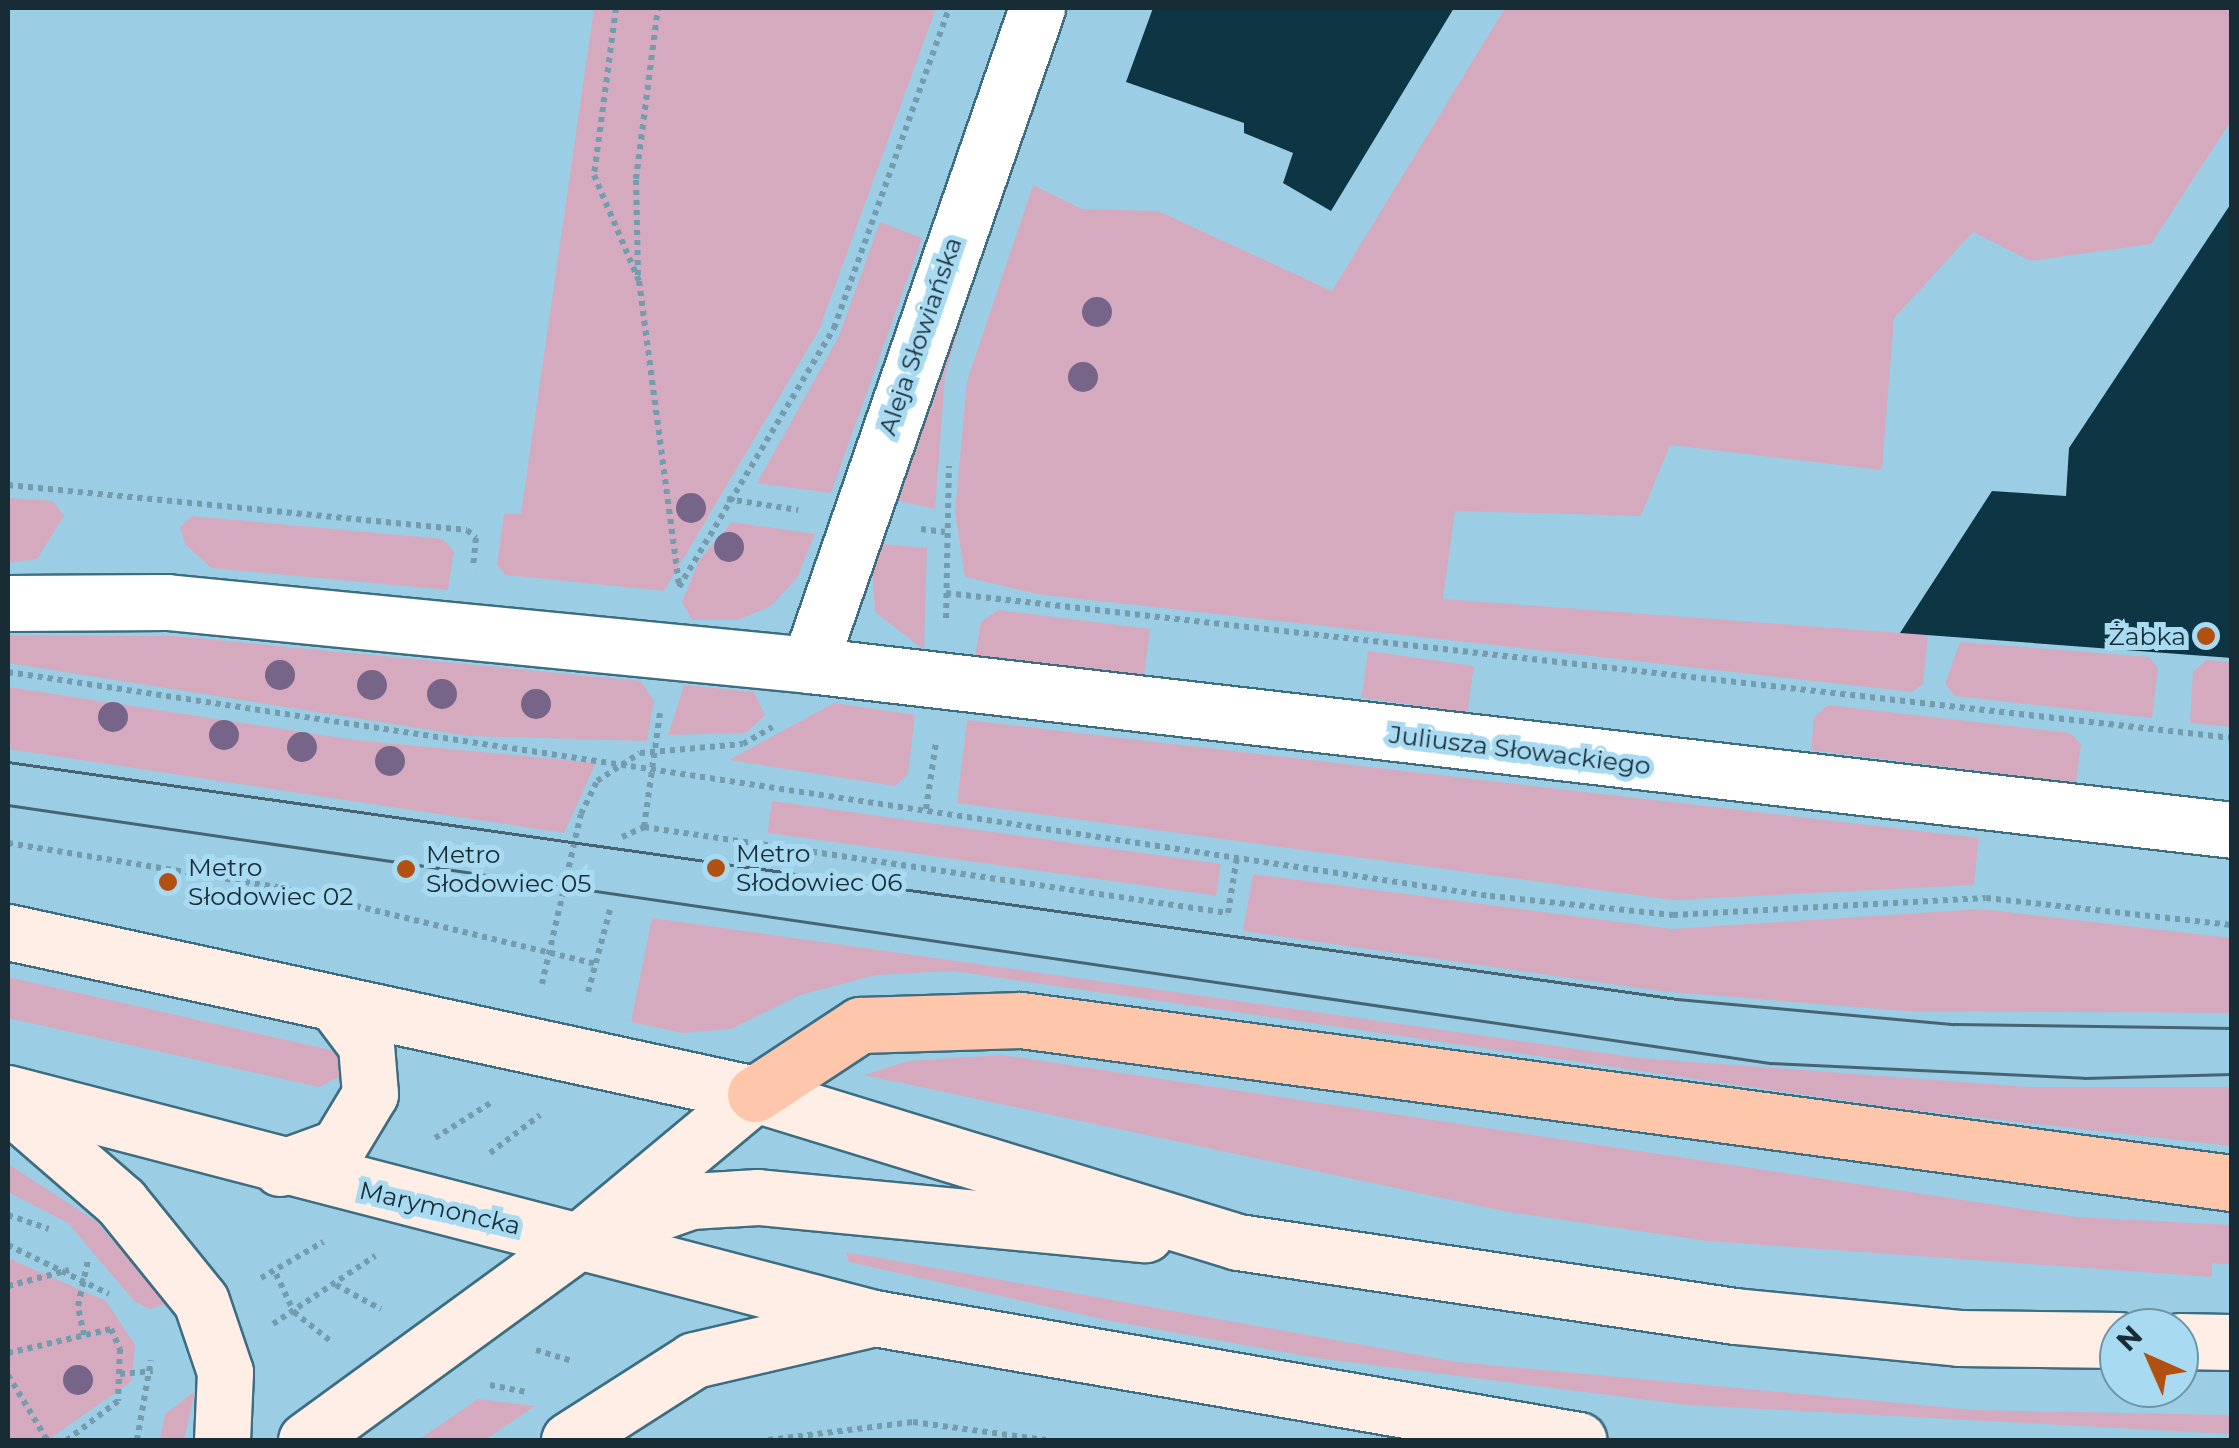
<!DOCTYPE html>
<meta charset="utf-8">
<style>
body{margin:0}
#map{position:relative;width:2239px;height:1448px;overflow:hidden;background:#9bcee4;font-family:Montserrat,sans-serif}
div>[style]{position:absolute}
[style*='--x']{left:calc(var(--x)*1px);top:calc(var(--y)*1px);width:calc(var(--w)*1px);rotate:calc(var(--a)*1deg)}
.green>*{inset:0;background:#d5aabf;transform-origin:0 0}
.building>*{inset:0;background:#0d3544}
.path>*{height:6px;margin-top:-3px;transform-origin:0;background:repeating-linear-gradient(90deg,#739cae 0 5px,transparent 0 10px)}
.roads{filter:drop-shadow(2px 0 #3c6d81) drop-shadow(-2px 0 #3c6d81) drop-shadow(0 2px #3c6d81) drop-shadow(0 -2px #3c6d81)}
.minor>*{height:55px;margin:-27.5px;padding:0 27.5px;transform-origin:27.5px;border-radius:27.5px;background:#fff}
.secondary>*{height:55px;margin:-27.5px;padding:0 27.5px;transform-origin:27.5px;border-radius:27.5px;background:#ffeee6}
.motorway>*{height:55px;margin:-27.5px;padding:0 27.5px;transform-origin:27.5px;border-radius:27.5px;background:#fec6ab}
.tram>*{height:2.5px;margin:-1.25px;padding:0 1.25px;transform-origin:1.25px;border-radius:1.25px;background:#466472}
.trees>*{width:30px;height:30px;margin:-15px;border-radius:50%;background:#766588}
.dots>*{width:28px;height:28px;translate:-50% -50%;box-sizing:border-box;border:5px solid #a8dbf2;border-radius:50%}
span{translate:-50% -50%;white-space:nowrap;text-align:center;line-height:1.15;-webkit-text-stroke:10px #a8dbf2;paint-order:stroke}
.street-label{font-size:25px;color:#182c35}
.poi-label{font-size:25px;color:#182c35}
.right{translate:-100% -50%;text-align:right}
.left{translate:0 -50%;text-align:left}
.frame{position:absolute;inset:0;border:10px solid #182c35;pointer-events:none}
.north{position:absolute;left:2099px;top:1308px;width:100px;height:100px;box-sizing:border-box;background:#a8dbf2;border:2px solid #6e95a6;border-radius:50%;rotate:315deg;font-size:28px;font-weight:700;line-height:40px;text-align:center;color:#182c35}
.north::after{content:'';display:block;margin:auto;width:35px;height:45px;background:#b25012;clip-path:polygon(50% 0,100% 100%,50% 72%,0 100%)}
</style>
<div id="map">
<div class="green">
<i style="clip-path:polygon(594px 8px,936px 8px,819px 330px,664px 591px,505px 575px,497px 565px,504px 514px,521px 514px)"></i>
<i style="clip-path:polygon(1505px 8px,2231px 8px,2231px 121px,2151px 244px,2031px 261px,1973px 232px,1894px 318px,1882px 470px,1670px 445px,1641px 516px,1455px 511px,1443px 599px,1928px 635px,1923px 684px,1912px 692px,1037px 594px,965px 577px,955px 512px,967px 381px,1033px 185px,1082px 209px,1158px 211px,1332px 291px)"></i>
<i style="clip-path:polygon(1015px 144px,945px 375px,935px 509px,895px 500px)"></i>
<i style="clip-path:polygon(880px 222px,922px 238px,831px 493px,757px 483px,839px 336px)"></i>
<i style="clip-path:polygon(8px 498px,53px 501px,64px 516px,37px 559px,8px 563px)"></i>
<i style="clip-path:polygon(192px 516px,443px 539px,454px 551px,448px 590px,211px 568px,185px 544px,180px 527px)"></i>
<i style="clip-path:polygon(732px 522px,815px 534px,797px 578px,771px 606px,738px 620px,692px 620px,682px 602px,699px 560px)"></i>
<i style="clip-path:polygon(882px 544px,927px 548px,924px 650px,875px 612px,872px 566px)"></i>
<i style="clip-path:polygon(998px 610px,1150px 629px,1144px 677px,975px 658px,981px 622px)"></i>
<i style="clip-path:polygon(8px 635px,175px 636px,641px 681px,654px 701px,647px 741px,468px 736px,8px 663px)"></i>
<i style="clip-path:polygon(1960px 642px,2149px 657px,2158px 668px,2152px 718px,1955px 696px,1945px 684px)"></i>
<i style="left:1368px;top:651px;width:107px;height:47px;rotate:8deg"></i>
<i style="clip-path:polygon(2206px 660px,2231px 662px,2231px 727px,2190px 723px,2193px 672px)"></i>
<i style="clip-path:polygon(684px 685px,754px 692px,765px 715px,746px 733px,668px 735px)"></i>
<i style="clip-path:polygon(8px 687px,355px 740px,596px 763px,564px 833px,8px 749px)"></i>
<i style="clip-path:polygon(834px 703px,915px 715px,908px 774px,895px 786px,729px 760px)"></i>
<i style="clip-path:polygon(1828px 705px,2070px 733px,2081px 744px,2076px 783px,1811px 750px,1814px 717px)"></i>
<i style="clip-path:polygon(967px 720px,1979px 838px,1974px 885px,1673px 900px,957px 803px)"></i>
<i style="left:772px;top:801px;width:453px;height:32px;rotate:8deg"></i>
<i style="clip-path:polygon(1253px 874px,1672px 929px,1981px 909px,2231px 938px,2231px 1013px,1904px 1011px,1660px 991px,1243px 931px)"></i>
<i style="clip-path:polygon(652px 918px,1640px 1058px,2029px 1087px,2231px 1087px,2231px 1146px,1896px 1108px,953px 971px,876px 975px,800px 995px,731px 1029px,683px 1033px,631px 1022px)"></i>
<i style="clip-path:polygon(8px 977px,335px 1051px,345px 1074px,319px 1087px,8px 1018px)"></i>
<i style="clip-path:polygon(1002px 1055px,2076px 1217px,2231px 1225px,2231px 1264px,2212px 1263px,2212px 1277px,1707px 1241px,1508px 1212px,864px 1075px,908px 1061px)"></i>
<i style="clip-path:polygon(8px 1164px,97px 1222px,167px 1304px,149px 1309px,134px 1301px,68px 1223px,8px 1192px)"></i>
<i style="clip-path:polygon(846px 1252px,1457px 1362px,1974px 1410px,2231px 1415px,2231px 1434px,1687px 1405px,1317px 1358px,1111px 1321px,849px 1262px)"></i>
<i style="clip-path:polygon(8px 1258px,106px 1301px,135px 1345px,132px 1381px,48px 1440px,8px 1440px)"></i>
<i style="clip-path:polygon(195px 1391px,184px 1440px,160px 1440px,165px 1414px)"></i>
<i style="clip-path:polygon(478px 1399px,535px 1406px,485px 1440px,418px 1440px)"></i>
</div>
<div class="building">
<i style="clip-path:polygon(1153px 8px,1454px 8px,1331px 211px,1283px 183px,1293px 153px,1244px 133px,1244px 123px,1126px 82px)"></i>
<i style="clip-path:polygon(2232px 202px,2232px 658px,1900px 633px,1992px 491px,2066px 496px,2069px 448px)"></i>
</div>
<div class="path">
<i style="--x:616;--y:8;--w:168;--a:97.5"></i>
<i style="--x:594;--y:175;--w:115;--a:67"></i>
<i style="--x:639;--y:281;--w:305;--a:82.5"></i>
<i style="--x:638;--y:275;--w:96;--a:-91.2"></i>
<i style="--x:636;--y:179;--w:172;--a:-82.7"></i>
<i style="--x:8;--y:485;--w:461;--a:5.6"></i>
<i style="--x:467;--y:530;--w:12;--a:42"></i>
<i style="--x:476;--y:538;--w:30;--a:96"></i>
<i style="--x:727;--y:499;--w:72;--a:8.8"></i>
<i style="--x:921;--y:529;--w:24;--a:7"></i>
<i style="--x:679;--y:587;--w:302;--a:-59.1"></i>
<i style="--x:834;--y:328;--w:340;--a:-70.2"></i>
<i style="--x:946;--y:593;--w:1294;--a:6.43"></i>
<i style="--x:946;--y:618;--w:152;--a:-88.9"></i>
<i style="--x:8;--y:672;--w:1499;--a:8.6"></i>
<i style="--x:1490;--y:896;--w:184;--a:5.9"></i>
<i style="--x:1673;--y:915;--w:313;--a:-3.1"></i>
<i style="--x:1986;--y:898;--w:247;--a:6.3"></i>
<i style="--x:926;--y:809;--w:68;--a:-81.5"></i>
<i style="--x:644;--y:827;--w:590;--a:8.38"></i>
<i style="--x:1228;--y:913;--w:58;--a:-81"></i>
<i style="--x:622;--y:837;--w:24;--a:-24"></i>
<i style="--x:644;--y:827;--w:115;--a:-82"></i>
<i style="--x:8;--y:843;--w:274;--a:9.3"></i>
<i style="--x:278;--y:887;--w:327;--a:13.6"></i>
<i style="--x:542;--y:984;--w:174;--a:-77.1"></i>
<i style="--x:581;--y:814;--w:37;--a:-64"></i>
<i style="--x:597;--y:781;--w:51;--a:-33.1"></i>
<i style="--x:640;--y:753;--w:103;--a:-5"></i>
<i style="--x:743;--y:744;--w:34;--a:-30"></i>
<i style="--x:588;--y:992;--w:85;--a:-75"></i>
<i style="--x:435;--y:1138;--w:67;--a:-32.3"></i>
<i style="--x:490;--y:1153;--w:63;--a:-37.2"></i>
<i style="--x:8;--y:1215;--w:43;--a:18.9"></i>
<i style="--x:8;--y:1245;--w:112;--a:25.9"></i>
<i style="--x:276;--y:1274;--w:42;--a:64.7"></i>
<i style="--x:294;--y:1312;--w:50;--a:38.5"></i>
<i style="--x:261;--y:1278;--w:72;--a:-30.1"></i>
<i style="--x:336;--y:1285;--w:51;--a:28.1"></i>
<i style="--x:8;--y:1286;--w:63;--a:-14.7"></i>
<i style="--x:273;--y:1324;--w:123;--a:-33.7"></i>
<i style="--x:84;--y:1335;--w:30;--a:-102"></i>
<i style="--x:78;--y:1306;--w:47;--a:-77.7"></i>
<i style="--x:536;--y:1350;--w:38;--a:17"></i>
<i style="--x:8;--y:1353;--w:106;--a:-13.1"></i>
<i style="--x:111;--y:1329;--w:22;--a:66"></i>
<i style="--x:120;--y:1349;--w:52;--a:92.2"></i>
<i style="--x:118;--y:1401;--w:64;--a:142.6"></i>
<i style="--x:120;--y:1374;--w:33;--a:-5"></i>
<i style="--x:8;--y:1375;--w:76;--a:59"></i>
<i style="--x:490;--y:1385;--w:38;--a:11"></i>
<i style="--x:137;--y:1440;--w:81;--a:-80.1"></i>
<i style="--x:768;--y:1440;--w:146;--a:-7.1"></i>
<i style="--x:913;--y:1422;--w:134;--a:7.7"></i>
</div>
<div class="roads">
<div class="minor">
<i style="--x:8;--y:603;--w:159;--a:-0.4"></i>
<i style="--x:167;--y:602;--w:645;--a:5.6"></i>
<i style="--x:809;--y:665;--w:1433;--a:6.61"></i>
<i style="--x:809;--y:665;--w:695;--a:-70.86"></i>
</div>
<div class="secondary">
<i style="--x:8;--y:932;--w:764;--a:12.24"></i>
<i style="--x:755;--y:1094;--w:505;--a:17.04"></i>
<i style="--x:1238;--y:1242;--w:502;--a:8.47"></i>
<i style="--x:1735;--y:1316;--w:225;--a:5.6"></i>
<i style="--x:1959;--y:1338;--w:160;--a:0.7"></i>
<i style="--x:8;--y:1093;--w:895;--a:14.56"></i>
<i style="--x:874;--y:1318;--w:715;--a:9.82"></i>
<i style="--x:8;--y:1104;--w:150;--a:40.9"></i>
<i style="--x:121;--y:1202;--w:127;--a:51.1"></i>
<i style="--x:201;--y:1301;--w:75;--a:71.3"></i>
<i style="--x:225;--y:1372;--w:68;--a:92.5"></i>
<i style="--x:280;--y:1168;--w:62;--a:-19.9"></i>
<i style="--x:338;--y:1147;--w:62;--a:-58.9"></i>
<i style="--x:370;--y:1094;--w:49;--a:-94.7"></i>
<i style="--x:366;--y:1045;--w:50;--a:-126.9"></i>
<i style="--x:580;--y:1240;--w:118;--a:-19.4"></i>
<i style="--x:691;--y:1201;--w:67;--a:-3.4"></i>
<i style="--x:758;--y:1197;--w:389;--a:5.5"></i>
<i style="--x:2179;--y:1341;--w:53;--a:1.1"></i>
<i style="--x:306;--y:1440;--w:339;--a:-36.1"></i>
<i style="--x:580;--y:1240;--w:228;--a:-39.8"></i>
<i style="--x:569;--y:1440;--w:148;--a:-32.6"></i>
<i style="--x:694;--y:1360;--w:177;--a:-13.1"></i>
</div>
<div class="motorway">
<i style="--x:755;--y:1094;--w:126;--a:-33.3"></i>
<i style="--x:860;--y:1025;--w:161;--a:-1.8"></i>
<i style="--x:1021;--y:1020;--w:1222;--a:7.67"></i>
</div>
</div>
<div class="tram">
<i style="--x:8;--y:762;--w:1686;--a:8.08"></i>
<i style="--x:1677;--y:999;--w:278;--a:5.2"></i>
<i style="--x:1954;--y:1024;--w:278;--a:0.8"></i>
<i style="--x:8;--y:805;--w:1782;--a:8.33"></i>
<i style="--x:1771;--y:1063;--w:313;--a:2.7"></i>
<i style="--x:2084;--y:1078;--w:148;--a:-1.5"></i>
</div>
<div class="trees">
<i style="left:1097px;top:312px"></i>
<i style="left:1083px;top:377px"></i>
<i style="left:691px;top:508px"></i>
<i style="left:729px;top:547px"></i>
<i style="left:280px;top:675px"></i>
<i style="left:372px;top:685px"></i>
<i style="left:442px;top:694px"></i>
<i style="left:536px;top:704px"></i>
<i style="left:113px;top:717px"></i>
<i style="left:224px;top:735px"></i>
<i style="left:302px;top:747px"></i>
<i style="left:390px;top:761px"></i>
<i style="left:78px;top:1380px"></i>
</div>
<div class="dots">
<i style="left:2206px;top:636px;background:#b25012"></i>
<i style="left:716px;top:868px;background:#b25012"></i>
<i style="left:406px;top:869px;background:#b25012"></i>
<i style="left:168px;top:882px;background:#b25012"></i>
</div>
<div class="street-label">
<span style="left:920px;top:336px;rotate:-71deg">Aleja Słowiańska</span>
<span style="left:1520px;top:750px;rotate:7deg">Juliusza Słowackiego</span>
<span style="left:440px;top:1208px;rotate:13deg">Marymoncka</span>
</div>
<div class="poi-label">
<span class="right" style="left:2186px;top:636px">Żabka</span>
<span class="left" style="left:736px;top:868px">Metro<br>Słodowiec 06</span>
<span class="left" style="left:426px;top:869px">Metro<br>Słodowiec 05</span>
<span class="left" style="left:188px;top:882px">Metro<br>Słodowiec 02</span>
</div>
<div class="frame"></div>
<div class="north">N</div>
</div>
